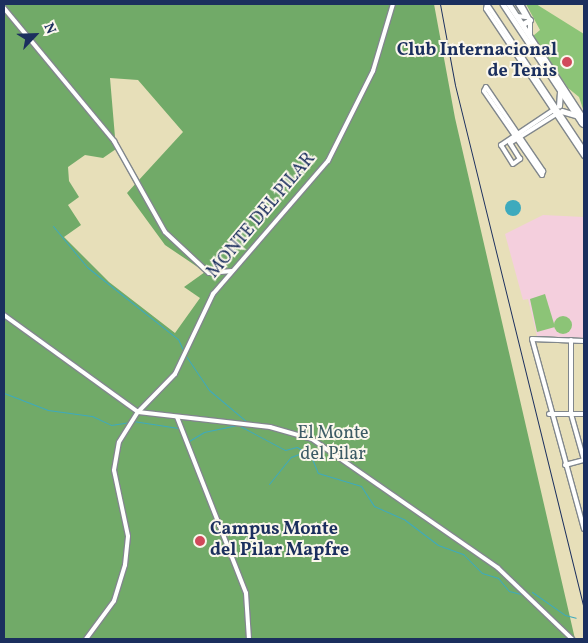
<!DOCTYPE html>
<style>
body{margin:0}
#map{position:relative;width:588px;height:643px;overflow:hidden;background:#e7dfb9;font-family:Vollkorn,serif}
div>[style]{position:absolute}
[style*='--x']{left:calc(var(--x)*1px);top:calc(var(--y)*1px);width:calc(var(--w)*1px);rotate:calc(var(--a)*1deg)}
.built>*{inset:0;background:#f4cfdd}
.green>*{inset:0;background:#8cc477}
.round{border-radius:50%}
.forest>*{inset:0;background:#71aa68}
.water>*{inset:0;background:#3eaabd}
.stream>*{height:1px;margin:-0.5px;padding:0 0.5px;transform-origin:0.5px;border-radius:0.5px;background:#3eaabd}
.roads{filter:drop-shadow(1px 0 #81878c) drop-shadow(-1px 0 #81878c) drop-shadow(0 1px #81878c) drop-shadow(0 -1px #81878c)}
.minor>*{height:4px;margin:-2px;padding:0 2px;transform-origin:2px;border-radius:2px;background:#fff}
.tertiary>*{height:4.5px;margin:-2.25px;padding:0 2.25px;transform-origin:2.25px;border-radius:2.25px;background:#fff}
.motorway>*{height:6px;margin:-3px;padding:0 3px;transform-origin:3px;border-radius:3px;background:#fff}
.rail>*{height:1px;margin:-0.5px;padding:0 0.5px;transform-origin:0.5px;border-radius:0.5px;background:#1b2f5e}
.dots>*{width:14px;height:14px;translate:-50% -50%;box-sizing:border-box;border:2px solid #fbf7ec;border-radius:50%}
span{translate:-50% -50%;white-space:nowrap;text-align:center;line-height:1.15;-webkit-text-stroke:4px #fbf7ec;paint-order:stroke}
.poi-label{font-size:18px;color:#1b2f5e;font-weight:700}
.right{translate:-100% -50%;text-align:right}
.left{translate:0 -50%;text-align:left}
.street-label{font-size:18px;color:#1b2f5e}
.park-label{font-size:18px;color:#3d5c66}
.frame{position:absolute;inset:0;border:5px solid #1b2f5e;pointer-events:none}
.north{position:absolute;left:10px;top:10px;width:50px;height:50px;-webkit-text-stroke:4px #fbf7ec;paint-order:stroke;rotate:66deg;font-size:14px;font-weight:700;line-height:20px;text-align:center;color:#1b2f5e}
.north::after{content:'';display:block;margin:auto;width:18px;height:22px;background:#1b2f5e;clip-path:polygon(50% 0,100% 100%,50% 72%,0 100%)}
</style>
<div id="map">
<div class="built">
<i style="clip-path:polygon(543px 215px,584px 217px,584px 338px,537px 336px,528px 299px,523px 300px,505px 234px)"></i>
</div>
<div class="green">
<i style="clip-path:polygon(526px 4px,536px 4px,584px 34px,584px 112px,579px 97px,568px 88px,533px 36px,540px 30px)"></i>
<i style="clip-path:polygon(545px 294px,555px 327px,537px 332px,530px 299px)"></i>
<i class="round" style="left:554px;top:316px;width:18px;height:18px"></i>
</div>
<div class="forest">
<i style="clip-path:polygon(evenodd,4px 4px,434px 4px,455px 118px,575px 639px,4px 639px,4px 4px,110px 78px,138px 80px,183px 132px,127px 193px,165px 245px,205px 272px,184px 287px,200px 298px,175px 333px,109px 282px,64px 237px,81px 225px,68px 205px,79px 197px,69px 181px,68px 167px,85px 155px,103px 158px,116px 149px,110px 78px)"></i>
</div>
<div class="water">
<i class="round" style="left:505px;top:200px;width:16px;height:16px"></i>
</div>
<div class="stream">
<i style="--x:53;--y:226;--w:53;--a:50.3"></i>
<i style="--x:87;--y:267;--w:116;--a:38.4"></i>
<i style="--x:178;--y:339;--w:14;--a:65"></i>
<i style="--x:186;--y:356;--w:41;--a:55.9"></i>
<i style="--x:209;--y:390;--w:50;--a:40.1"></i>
<i style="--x:4;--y:393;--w:47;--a:21.1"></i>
<i style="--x:48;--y:410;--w:44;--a:7.8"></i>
<i style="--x:92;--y:416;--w:21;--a:25"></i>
<i style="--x:111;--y:425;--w:18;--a:-9"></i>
<i style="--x:133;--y:421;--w:46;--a:8.8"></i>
<i style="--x:189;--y:441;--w:17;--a:-31"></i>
<i style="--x:204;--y:432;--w:35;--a:-12"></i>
<i style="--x:238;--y:425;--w:53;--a:28"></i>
<i style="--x:285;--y:450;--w:12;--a:-14"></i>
<i style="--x:297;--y:447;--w:17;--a:33"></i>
<i style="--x:311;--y:456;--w:18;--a:68"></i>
<i style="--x:318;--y:473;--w:45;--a:16.8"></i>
<i style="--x:361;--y:486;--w:24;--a:57"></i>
<i style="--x:374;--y:506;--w:34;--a:24"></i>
<i style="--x:405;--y:520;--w:41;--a:37.1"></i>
<i style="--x:438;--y:545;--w:27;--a:20"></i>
<i style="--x:463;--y:554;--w:27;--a:45"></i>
<i style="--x:482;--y:573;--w:17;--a:17"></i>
<i style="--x:498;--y:578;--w:17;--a:50"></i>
<i style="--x:509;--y:591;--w:12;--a:14"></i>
<i style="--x:269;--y:484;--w:35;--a:-51"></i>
<i style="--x:291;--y:457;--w:14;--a:-21"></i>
<i style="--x:532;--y:592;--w:40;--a:34.9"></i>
<i style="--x:565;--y:615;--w:11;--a:15"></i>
</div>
<div class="roads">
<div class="minor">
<i style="--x:521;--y:4;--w:18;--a:61"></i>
<i style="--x:530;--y:20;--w:15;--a:90"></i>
<i style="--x:4;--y:8;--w:173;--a:50.4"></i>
<i style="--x:114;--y:141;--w:104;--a:60.7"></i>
<i style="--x:165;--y:232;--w:60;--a:43"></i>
<i style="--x:209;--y:273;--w:23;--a:-5"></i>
<i style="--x:517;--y:16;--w:9;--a:6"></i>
<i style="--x:526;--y:17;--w:15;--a:-122"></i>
<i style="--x:486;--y:87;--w:102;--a:55.8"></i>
<i style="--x:543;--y:171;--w:4;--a:104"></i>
<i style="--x:542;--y:175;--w:102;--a:-124.6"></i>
<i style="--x:484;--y:91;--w:4;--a:-63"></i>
<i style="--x:555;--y:109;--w:65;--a:146.3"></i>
<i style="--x:501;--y:145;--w:22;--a:58"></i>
<i style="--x:513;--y:164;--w:9;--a:-36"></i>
<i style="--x:520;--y:159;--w:19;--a:-122"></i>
<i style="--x:510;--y:143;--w:57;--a:-32"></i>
<i style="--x:584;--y:150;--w:175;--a:-123.6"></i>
<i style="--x:487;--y:4;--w:5;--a:101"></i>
<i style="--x:486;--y:9;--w:177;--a:56.3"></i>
<i style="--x:4;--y:315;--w:165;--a:35.9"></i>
<i style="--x:138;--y:412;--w:133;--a:6.5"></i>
<i style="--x:270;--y:427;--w:44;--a:15.9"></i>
<i style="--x:312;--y:439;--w:226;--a:34.7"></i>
<i style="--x:498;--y:568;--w:103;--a:43.8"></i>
<i style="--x:571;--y:340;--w:74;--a:90"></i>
<i style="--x:571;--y:414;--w:48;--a:74.2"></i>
<i style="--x:584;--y:341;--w:52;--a:-177.8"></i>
<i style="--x:532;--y:339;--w:197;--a:74.7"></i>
<i style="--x:549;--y:414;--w:35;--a:0"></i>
<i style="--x:177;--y:417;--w:189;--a:68.6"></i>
<i style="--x:246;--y:593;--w:46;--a:86.3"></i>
<i style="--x:565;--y:465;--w:20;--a:-15"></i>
<i style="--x:86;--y:639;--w:47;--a:-53.6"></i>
<i style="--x:114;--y:601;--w:38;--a:-73"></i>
<i style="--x:125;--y:565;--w:29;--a:-84"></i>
<i style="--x:128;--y:536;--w:67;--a:-102"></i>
<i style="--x:114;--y:470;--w:28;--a:-80"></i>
<i style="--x:119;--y:442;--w:36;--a:-58"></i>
<i style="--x:138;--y:412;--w:53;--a:-45.8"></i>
<i style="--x:175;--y:374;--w:89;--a:-64.6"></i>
<i style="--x:213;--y:294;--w:176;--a:-49.2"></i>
<i style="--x:328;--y:161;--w:101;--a:-63.4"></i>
<i style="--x:373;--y:71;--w:70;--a:-73.4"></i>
</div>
<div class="tertiary">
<i style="--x:503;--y:4;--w:143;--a:56.4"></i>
<i style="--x:509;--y:4;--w:137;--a:56.9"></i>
<i style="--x:523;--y:24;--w:8;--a:-30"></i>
<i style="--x:559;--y:106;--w:14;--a:-86"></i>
<i style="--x:562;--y:111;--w:14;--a:17"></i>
</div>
<div class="motorway">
<i style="--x:582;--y:122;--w:3;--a:45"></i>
</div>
</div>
<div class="rail">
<i style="--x:440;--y:4;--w:82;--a:79.5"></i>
<i style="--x:455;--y:85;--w:540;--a:76.17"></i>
</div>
<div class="dots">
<i style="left:567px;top:62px;background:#d1495b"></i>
<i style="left:200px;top:541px;background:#d1495b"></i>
</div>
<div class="poi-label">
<span class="right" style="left:557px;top:62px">Club Internacional<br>de Tenis</span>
<span class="left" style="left:210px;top:541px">Campus Monte<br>del Pilar Mapfre</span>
</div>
<div class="street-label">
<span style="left:262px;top:216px;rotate:-50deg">MONTE DEL PILAR</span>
</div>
<div class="park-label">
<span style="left:333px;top:445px">El Monte<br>del Pilar</span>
</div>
<div class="frame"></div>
<div class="north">N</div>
</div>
